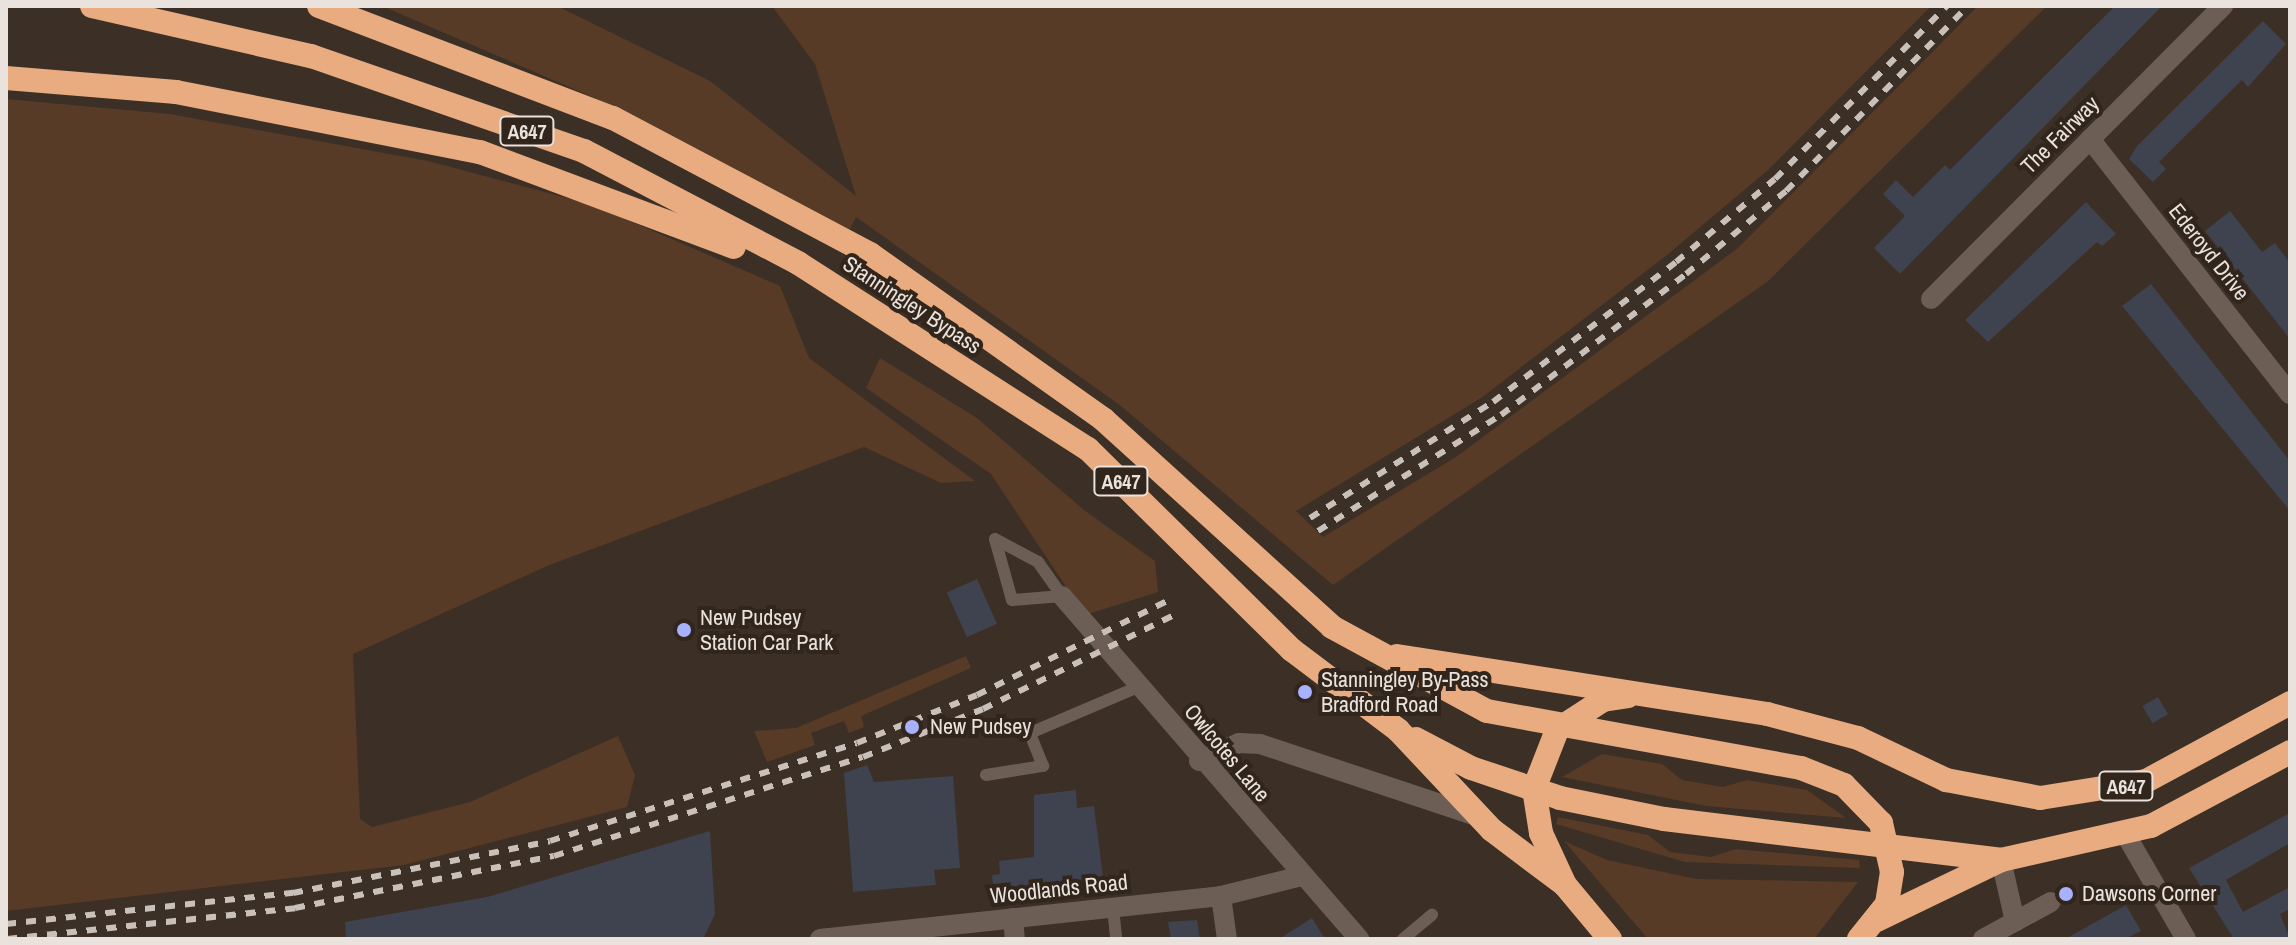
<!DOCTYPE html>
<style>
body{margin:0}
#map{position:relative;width:2296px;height:945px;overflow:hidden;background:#3b2f26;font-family:"Archivo Narrow",sans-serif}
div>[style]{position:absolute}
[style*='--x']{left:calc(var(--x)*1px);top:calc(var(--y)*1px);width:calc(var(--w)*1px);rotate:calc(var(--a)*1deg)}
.green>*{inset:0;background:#573b26}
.building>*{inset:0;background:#3f424f;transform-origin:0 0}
.lane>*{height:12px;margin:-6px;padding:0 6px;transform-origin:6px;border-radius:6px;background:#6c5e54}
.street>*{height:20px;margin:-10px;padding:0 10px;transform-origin:10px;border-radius:10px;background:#6c5e54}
.highway>*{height:24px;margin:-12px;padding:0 12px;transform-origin:12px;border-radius:12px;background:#e8ac80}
.rail>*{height:6px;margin-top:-3px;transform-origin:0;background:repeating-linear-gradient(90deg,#c9c0b9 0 10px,transparent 0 20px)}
.dots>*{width:22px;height:22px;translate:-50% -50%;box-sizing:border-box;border:4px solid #31251c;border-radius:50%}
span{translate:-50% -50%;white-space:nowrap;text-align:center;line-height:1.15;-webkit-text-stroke:8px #31251c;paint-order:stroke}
.shield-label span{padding:2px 6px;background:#31251c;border:2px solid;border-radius:6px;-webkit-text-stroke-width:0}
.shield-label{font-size:20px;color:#eae2dc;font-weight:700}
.street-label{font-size:22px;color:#eae2dc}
.poi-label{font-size:22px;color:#eae2dc}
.left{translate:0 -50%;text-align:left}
.frame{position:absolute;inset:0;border:8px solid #eae2dc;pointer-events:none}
</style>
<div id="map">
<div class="green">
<i style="clip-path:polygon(382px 6px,557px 6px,710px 81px,856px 196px,815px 64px,772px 6px,1931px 6px,1768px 170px,1667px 255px,1481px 398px,1296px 511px,1323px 537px,1456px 457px,1738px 248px,1978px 6px,2047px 6px,1767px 282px,1333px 585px,1121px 406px,856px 217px,849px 231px,597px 99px)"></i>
<i style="clip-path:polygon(6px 99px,170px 114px,428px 161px,593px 205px,780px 286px,809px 358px,975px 481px,941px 483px,864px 447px,547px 566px,353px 654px,360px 819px,372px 827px,470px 802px,618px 736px,635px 775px,627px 807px,404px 865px,6px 911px)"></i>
<i style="clip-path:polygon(880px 358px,977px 418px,1084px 510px,1155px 561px,1158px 592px,1085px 615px,991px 474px,866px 388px)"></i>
<i style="clip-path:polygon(966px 656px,971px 668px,861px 716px,864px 727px,849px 733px,844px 721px,811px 733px,815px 745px,767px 762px,754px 731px,796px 728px)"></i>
<i style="clip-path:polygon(1602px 754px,1662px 764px,1682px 780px,1723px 787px,1747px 780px,1807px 790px,1846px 818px,1706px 806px,1562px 777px)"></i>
<i style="clip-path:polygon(1558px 817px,1648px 835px,1670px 852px,1711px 857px,1736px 849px,1859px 860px,1860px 868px,1685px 862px,1556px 824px)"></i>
<i style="clip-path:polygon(1564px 841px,1607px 860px,1696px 879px,1858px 882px,1814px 939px,1648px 939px)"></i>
</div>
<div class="building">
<i style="clip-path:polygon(2115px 6px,2162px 6px,1900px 274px,1874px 248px,1905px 216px,1883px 194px,1896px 180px,1913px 197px,1945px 165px,1950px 170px)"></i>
<i style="clip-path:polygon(2263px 21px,2286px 44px,2248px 87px,2242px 80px,2159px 162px,2166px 169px,2153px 182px,2129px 159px,2137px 146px)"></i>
<i style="clip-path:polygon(2086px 202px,2116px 234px,2102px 246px,2097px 242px,1988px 342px,1965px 320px)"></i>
<i style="clip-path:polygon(2230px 211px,2262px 252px,2275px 243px,2290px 263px,2290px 339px,2205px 231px)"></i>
<i style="clip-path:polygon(2151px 284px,2290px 461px,2290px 511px,2122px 306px)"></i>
<i style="left:977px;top:579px;width:49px;height:33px;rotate:66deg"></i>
<i style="left:2158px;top:697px;width:20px;height:18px;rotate:60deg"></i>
<i style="clip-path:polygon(867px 765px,874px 782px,953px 776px,960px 868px,934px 870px,936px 885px,853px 892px,844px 773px)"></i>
<i style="clip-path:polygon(1076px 790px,1077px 808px,1094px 806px,1103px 877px,1026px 886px,1027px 899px,995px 903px,992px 875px,1000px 874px,999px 861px,1034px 857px,1034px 795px)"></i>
<i style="clip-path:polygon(2290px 813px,2290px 843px,2226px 880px,2243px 912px,2290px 887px,2290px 909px,2280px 914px,2290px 939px,2234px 939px,2189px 868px)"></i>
<i style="clip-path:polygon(710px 831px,715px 914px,703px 939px,346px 939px,345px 922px,487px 897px)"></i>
<i style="clip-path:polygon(2126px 905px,2141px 931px,2125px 939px,2065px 939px)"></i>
<i style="clip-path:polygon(1312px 918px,1325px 939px,1279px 939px)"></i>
<i style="clip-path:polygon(1197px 920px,1200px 939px,1171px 939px,1168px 922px)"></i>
</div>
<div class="lane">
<i style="--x:995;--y:539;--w:49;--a:28.1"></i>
<i style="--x:1038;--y:562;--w:42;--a:54.8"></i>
<i style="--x:1062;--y:596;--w:50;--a:175.4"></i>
<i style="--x:1012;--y:600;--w:63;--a:-105.6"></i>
<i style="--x:986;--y:775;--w:58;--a:-9"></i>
<i style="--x:1043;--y:766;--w:35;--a:-112"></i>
<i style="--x:1030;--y:733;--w:120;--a:-23.1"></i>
<i style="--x:1113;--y:908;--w:31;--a:84"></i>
<i style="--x:1403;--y:939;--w:38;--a:-40"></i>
</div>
<div class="street">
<i style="--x:2090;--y:139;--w:324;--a:51.9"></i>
<i style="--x:1931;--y:299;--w:414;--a:-45.1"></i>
<i style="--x:1062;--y:596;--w:454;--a:49.1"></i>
<i style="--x:1199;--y:761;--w:44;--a:-24.2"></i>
<i style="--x:1239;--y:743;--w:21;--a:3"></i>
<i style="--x:1260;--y:744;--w:232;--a:18.4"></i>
<i style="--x:2126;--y:835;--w:120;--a:60"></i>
<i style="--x:2001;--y:860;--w:63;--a:77.1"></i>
<i style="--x:1221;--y:896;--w:43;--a:82.1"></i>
<i style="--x:1013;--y:918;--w:21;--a:85"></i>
<i style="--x:820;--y:939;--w:403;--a:-6.1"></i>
<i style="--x:1221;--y:896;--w:83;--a:-13.9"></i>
<i style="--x:1983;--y:939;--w:77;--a:-28.6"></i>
</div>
<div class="highway">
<i style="--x:92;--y:6;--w:225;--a:12.9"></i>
<i style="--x:311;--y:56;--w:289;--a:19.2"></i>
<i style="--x:584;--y:151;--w:242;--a:27.6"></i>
<i style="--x:798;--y:263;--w:345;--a:32.7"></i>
<i style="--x:1088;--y:449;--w:286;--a:44.6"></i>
<i style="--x:1292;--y:650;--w:133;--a:37"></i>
<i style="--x:1398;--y:730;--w:137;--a:46.8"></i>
<i style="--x:1492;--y:830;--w:91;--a:37"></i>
<i style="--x:319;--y:6;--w:315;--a:20.9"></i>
<i style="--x:613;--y:118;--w:291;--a:27.9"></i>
<i style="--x:870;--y:254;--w:286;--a:35.3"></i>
<i style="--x:1103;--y:419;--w:309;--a:42.2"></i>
<i style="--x:1332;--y:627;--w:176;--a:28.5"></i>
<i style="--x:1487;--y:711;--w:319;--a:10.3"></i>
<i style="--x:1801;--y:768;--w:46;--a:21.6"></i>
<i style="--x:1844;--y:785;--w:53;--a:45.8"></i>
<i style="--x:1881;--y:823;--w:50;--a:77.3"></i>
<i style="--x:1892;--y:872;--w:32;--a:99"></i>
<i style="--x:1887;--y:904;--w:45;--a:128.7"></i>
<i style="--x:6;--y:78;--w:171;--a:4.7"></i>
<i style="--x:176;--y:92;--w:310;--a:11.2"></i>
<i style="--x:480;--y:152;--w:271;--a:20.5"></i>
<i style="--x:1397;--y:656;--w:375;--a:8.9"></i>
<i style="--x:1767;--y:714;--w:94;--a:14.8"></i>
<i style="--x:1858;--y:738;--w:98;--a:25.5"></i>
<i style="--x:1946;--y:780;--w:96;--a:10.8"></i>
<i style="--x:2040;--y:798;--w:107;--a:-9.1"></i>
<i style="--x:2146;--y:781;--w:164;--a:-28.4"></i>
<i style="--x:1416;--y:739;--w:62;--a:27.8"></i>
<i style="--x:1471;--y:768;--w:94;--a:18.6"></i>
<i style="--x:1560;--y:798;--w:106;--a:11.4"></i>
<i style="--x:1664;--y:819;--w:339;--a:6.9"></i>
<i style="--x:2001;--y:860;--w:154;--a:-12.8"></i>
<i style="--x:2151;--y:826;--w:157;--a:-28"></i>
<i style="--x:1877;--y:920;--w:138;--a:-25.8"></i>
<i style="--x:1610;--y:939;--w:70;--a:-129.8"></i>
<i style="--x:1565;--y:885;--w:57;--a:-114.8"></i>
<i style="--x:1541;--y:833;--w:45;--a:-99"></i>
<i style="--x:1534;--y:789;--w:63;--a:-68.7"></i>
<i style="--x:1557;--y:730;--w:55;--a:-33.1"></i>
<i style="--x:1603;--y:700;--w:25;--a:-9"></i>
</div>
<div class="rail">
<i style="--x:1310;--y:518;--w:217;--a:-32.4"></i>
<i style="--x:1493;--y:402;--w:230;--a:-37.4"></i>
<i style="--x:1676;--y:262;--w:129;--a:-40"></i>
<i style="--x:1775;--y:179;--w:244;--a:-45.2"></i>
<i style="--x:1318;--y:531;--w:217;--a:-32.4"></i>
<i style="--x:1501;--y:415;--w:233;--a:-37.3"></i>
<i style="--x:1686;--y:274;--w:130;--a:-39.7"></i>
<i style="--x:1786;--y:191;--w:260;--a:-45.5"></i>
<i style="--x:6;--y:924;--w:289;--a:-6.2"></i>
<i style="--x:293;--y:893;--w:262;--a:-11.4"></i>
<i style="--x:550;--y:841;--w:322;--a:-17.7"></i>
<i style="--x:857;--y:743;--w:129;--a:-21.8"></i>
<i style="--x:977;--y:695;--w:216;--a:-26.3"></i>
<i style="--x:7;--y:939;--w:290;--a:-6.1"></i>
<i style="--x:295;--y:908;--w:264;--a:-11.4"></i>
<i style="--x:554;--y:856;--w:324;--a:-17.8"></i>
<i style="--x:863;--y:757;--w:129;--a:-21.8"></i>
<i style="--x:983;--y:709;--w:217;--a:-26.2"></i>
</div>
<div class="dots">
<i style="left:684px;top:630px;background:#a7b1fc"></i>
<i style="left:1305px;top:692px;background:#a7b1fc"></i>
<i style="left:912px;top:727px;background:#a7b1fc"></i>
<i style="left:2066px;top:894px;background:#a7b1fc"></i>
</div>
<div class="shield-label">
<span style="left:527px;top:131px">A647</span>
<span style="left:1121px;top:481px">A647</span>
<span style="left:2126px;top:786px">A647</span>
</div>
<div class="street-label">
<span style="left:2060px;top:135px;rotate:-45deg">The Fairway</span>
<span style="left:2209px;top:252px;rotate:52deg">Ederoyd Drive</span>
<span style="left:912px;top:305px;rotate:33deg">Stanningley Bypass</span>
<span style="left:1227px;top:753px;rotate:50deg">Owlcotes Lane</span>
<span style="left:1059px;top:889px;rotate:-6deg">Woodlands Road</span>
</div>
<div class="poi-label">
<span class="left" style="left:700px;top:630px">New Pudsey<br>Station Car Park</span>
<span class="left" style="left:1321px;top:692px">Stanningley By-Pass<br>Bradford Road</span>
<span class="left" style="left:930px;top:727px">New Pudsey</span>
<span class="left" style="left:2082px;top:894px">Dawsons Corner</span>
</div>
<div class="frame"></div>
</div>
